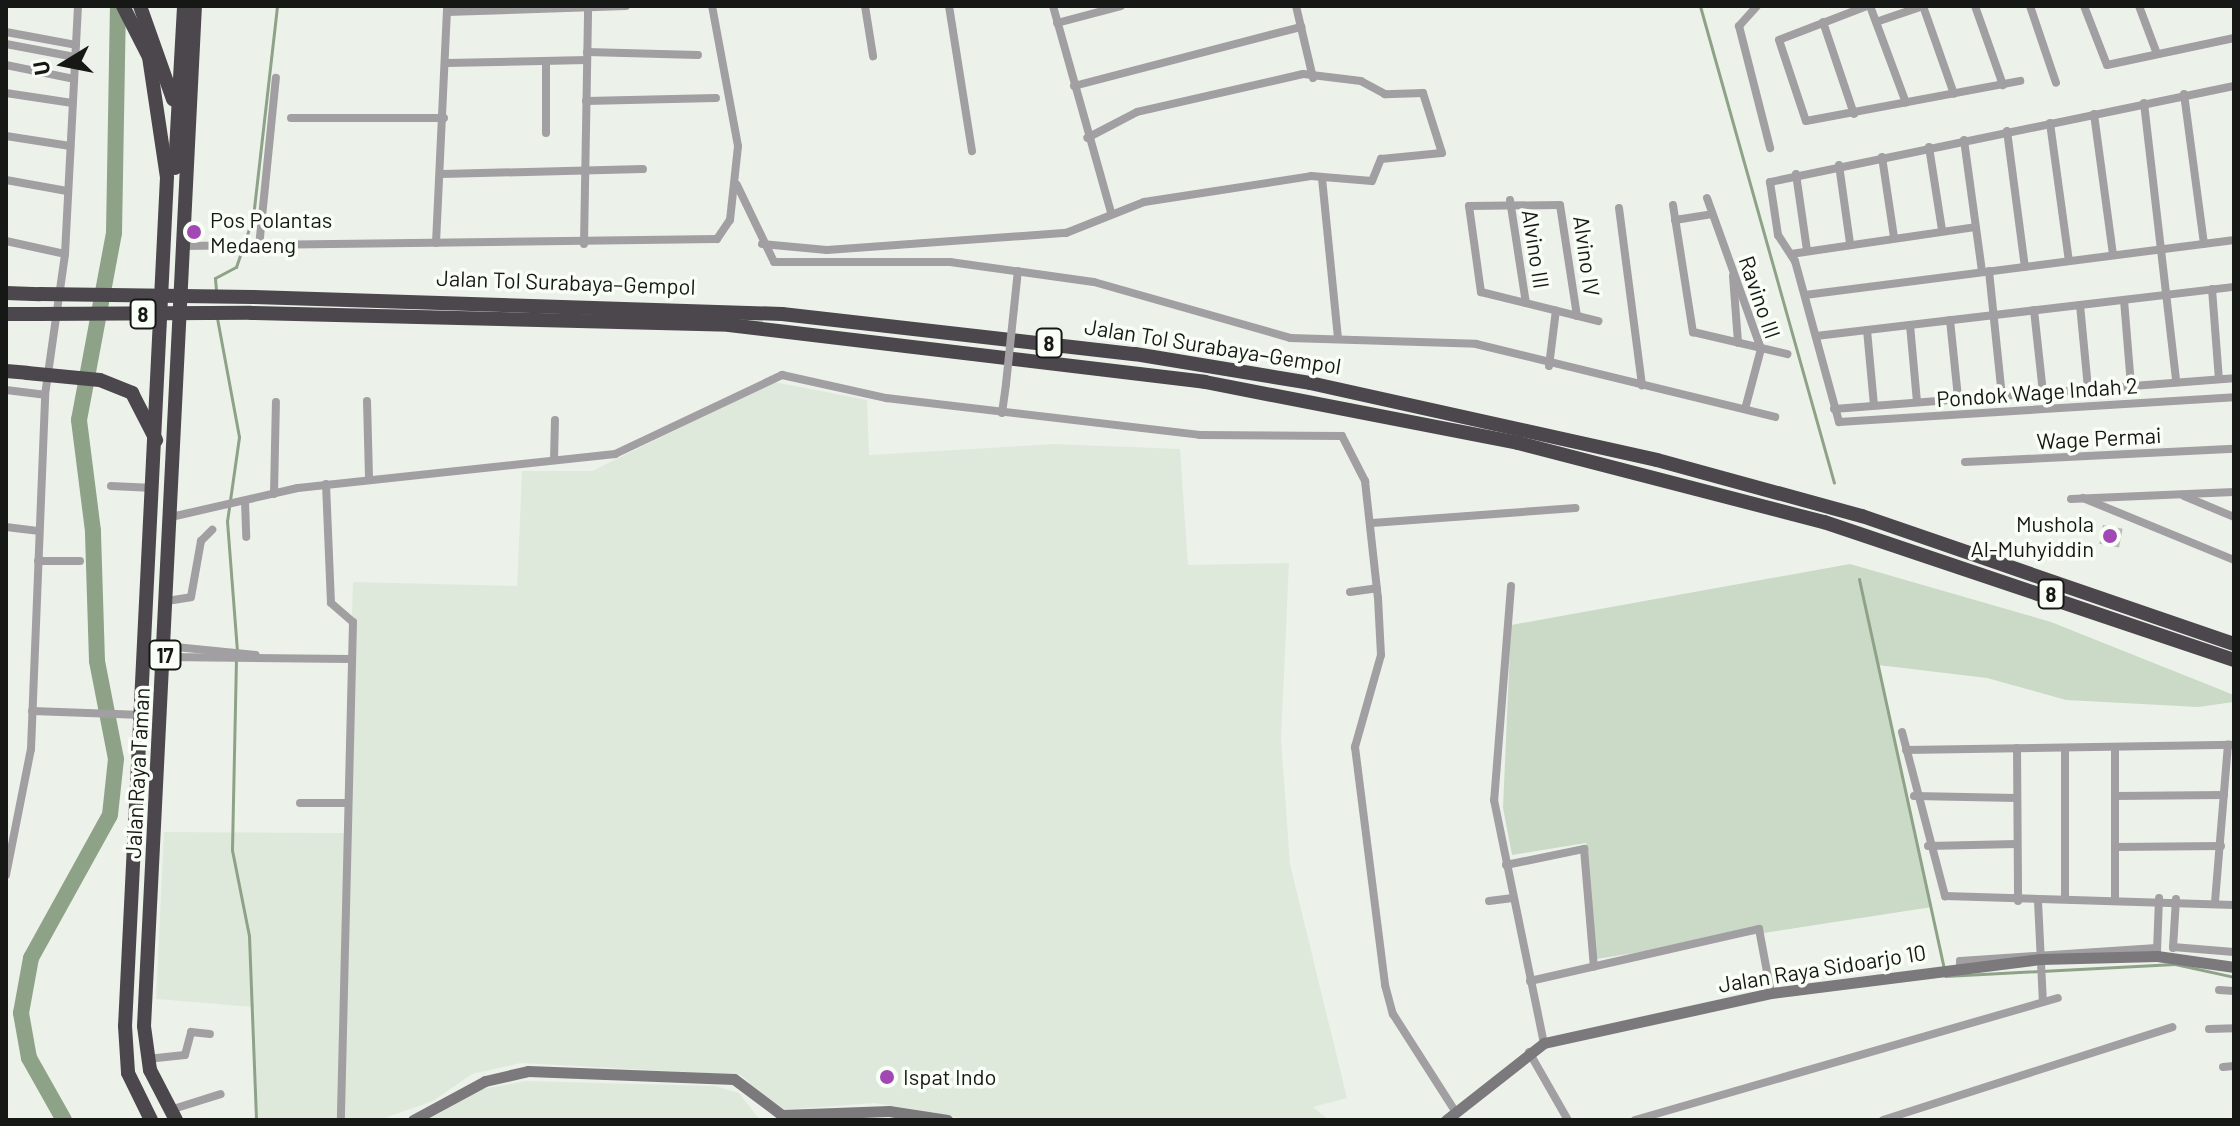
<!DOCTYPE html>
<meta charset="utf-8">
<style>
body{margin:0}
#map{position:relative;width:2240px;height:1126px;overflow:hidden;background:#ecf2ea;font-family:Barlow,sans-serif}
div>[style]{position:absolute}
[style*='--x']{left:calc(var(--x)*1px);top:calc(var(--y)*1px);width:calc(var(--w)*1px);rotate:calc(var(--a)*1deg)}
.built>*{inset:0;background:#dee9db}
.green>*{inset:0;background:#cbdac6}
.stream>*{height:3px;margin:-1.5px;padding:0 1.5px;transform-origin:1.5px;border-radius:1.5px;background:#8ea287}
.river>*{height:16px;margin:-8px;padding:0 8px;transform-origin:8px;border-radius:8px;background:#8ea287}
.building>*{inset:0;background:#b7bcb5;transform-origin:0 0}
.street>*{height:8px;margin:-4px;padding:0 4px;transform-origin:4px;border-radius:4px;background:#a29fa2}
.secondary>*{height:11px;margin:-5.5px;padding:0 5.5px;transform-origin:5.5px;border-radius:5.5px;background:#7c797d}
.highway>*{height:14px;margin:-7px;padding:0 7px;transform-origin:7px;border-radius:7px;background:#4c474d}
.street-bridge>*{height:8px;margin:-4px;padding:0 4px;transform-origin:4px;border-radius:4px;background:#a29fa2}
.highway-bridge>*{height:14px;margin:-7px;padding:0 7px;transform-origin:7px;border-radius:7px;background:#4c474d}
.dots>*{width:22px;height:22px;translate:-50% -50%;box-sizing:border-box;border:4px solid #f9fff7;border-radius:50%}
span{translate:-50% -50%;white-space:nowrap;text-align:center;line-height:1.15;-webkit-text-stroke:7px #f9fff7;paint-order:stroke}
.shield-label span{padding:2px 6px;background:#f9fff7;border:2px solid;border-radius:6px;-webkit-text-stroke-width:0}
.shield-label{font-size:20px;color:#161815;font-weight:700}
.poi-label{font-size:22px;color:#161815}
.left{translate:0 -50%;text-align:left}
.right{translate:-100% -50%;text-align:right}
.street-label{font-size:22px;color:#161815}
.frame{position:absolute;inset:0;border:8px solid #161815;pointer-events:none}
.north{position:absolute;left:24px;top:24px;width:80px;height:80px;-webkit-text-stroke:6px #f9fff7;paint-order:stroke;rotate:260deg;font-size:22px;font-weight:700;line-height:32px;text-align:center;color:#161815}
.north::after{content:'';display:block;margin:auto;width:28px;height:36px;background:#161815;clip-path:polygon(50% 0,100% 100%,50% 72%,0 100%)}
</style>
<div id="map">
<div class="built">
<i style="clip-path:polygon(774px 382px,867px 400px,869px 455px,1054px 444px,1180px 449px,1188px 565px,1289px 563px,1281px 739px,1290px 864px,1347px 1098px,1313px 1107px,1329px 1120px,972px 1120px,875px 1103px,779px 1110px,741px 1075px,521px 1063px,472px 1074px,433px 1101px,379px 1120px,258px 1120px,254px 1007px,156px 999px,164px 832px,345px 833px,353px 582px,517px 586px,522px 471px,592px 471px)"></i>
<i style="clip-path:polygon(526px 1081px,715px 1086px,739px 1093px,760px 1120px,427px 1120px,482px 1089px)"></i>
</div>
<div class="green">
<i style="clip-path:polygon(1850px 564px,2051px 622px,2234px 695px,2234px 702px,2198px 707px,2066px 700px,1987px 678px,1878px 665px,1932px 907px,1596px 959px,1586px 843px,1512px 855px,1503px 808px,1511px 625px)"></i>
</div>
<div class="stream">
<i style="--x:1700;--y:6;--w:495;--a:74.3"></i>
<i style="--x:216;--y:290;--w:12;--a:-95"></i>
<i style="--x:215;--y:278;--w:24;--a:-28"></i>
<i style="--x:236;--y:267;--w:53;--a:-71.2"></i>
<i style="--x:253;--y:217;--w:212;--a:-83.5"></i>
<i style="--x:217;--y:318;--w:121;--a:79.5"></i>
<i style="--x:239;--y:437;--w:85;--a:98.1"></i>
<i style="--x:227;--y:521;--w:129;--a:85.6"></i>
<i style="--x:1859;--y:579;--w:399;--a:77.7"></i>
<i style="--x:236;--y:658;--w:192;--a:91.2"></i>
<i style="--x:232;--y:850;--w:88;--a:78.8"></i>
<i style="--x:249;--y:936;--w:184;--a:87.8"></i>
<i style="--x:1945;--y:976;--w:230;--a:-3"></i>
<i style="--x:2175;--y:964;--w:60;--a:12.4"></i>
</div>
<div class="river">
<i style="--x:64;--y:1120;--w:71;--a:-119.4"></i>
<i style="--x:29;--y:1058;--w:46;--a:-100.1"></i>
<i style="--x:21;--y:1013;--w:56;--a:-79.7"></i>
<i style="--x:31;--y:958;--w:163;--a:-61.1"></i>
<i style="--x:110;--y:815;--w:56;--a:-83.9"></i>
<i style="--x:116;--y:759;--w:100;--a:-101"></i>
<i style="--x:97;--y:661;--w:130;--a:-91.8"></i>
<i style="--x:93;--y:531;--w:112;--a:-97.2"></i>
<i style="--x:79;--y:420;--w:190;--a:-79.4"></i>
<i style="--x:114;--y:233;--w:227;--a:-89"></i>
</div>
<div class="building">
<i style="left:2103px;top:525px;width:20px;height:19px;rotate:11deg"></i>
</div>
<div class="street">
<i style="--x:865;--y:6;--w:51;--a:80.9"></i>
<i style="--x:949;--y:6;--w:147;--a:81"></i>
<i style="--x:1053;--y:6;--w:215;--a:74.3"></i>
<i style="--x:1296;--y:6;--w:74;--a:76.7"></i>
<i style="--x:1757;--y:6;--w:27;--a:132"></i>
<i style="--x:1739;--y:26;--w:126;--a:75.7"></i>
<i style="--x:1867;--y:6;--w:94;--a:158.9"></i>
<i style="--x:1779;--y:40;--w:85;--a:71.6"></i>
<i style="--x:1806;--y:121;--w:218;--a:-10.6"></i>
<i style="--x:1870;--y:6;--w:103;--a:69.6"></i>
<i style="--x:1923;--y:6;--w:93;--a:70.6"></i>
<i style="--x:1975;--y:6;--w:84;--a:70.5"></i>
<i style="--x:2030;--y:6;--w:81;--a:71.3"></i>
<i style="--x:2084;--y:6;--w:63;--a:68.7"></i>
<i style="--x:2107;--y:65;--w:130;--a:-12"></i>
<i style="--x:2139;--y:6;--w:51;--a:69.4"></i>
<i style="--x:447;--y:12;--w:179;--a:-1.9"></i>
<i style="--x:1823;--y:22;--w:97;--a:71.4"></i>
<i style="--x:1876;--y:22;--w:50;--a:-18.8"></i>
<i style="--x:1057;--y:23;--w:66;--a:-14.9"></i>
<i style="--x:6;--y:32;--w:71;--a:10.5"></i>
<i style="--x:6;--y:44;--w:70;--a:10.7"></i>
<i style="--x:587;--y:52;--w:111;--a:1.5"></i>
<i style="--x:446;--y:63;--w:141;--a:-1.2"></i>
<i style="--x:6;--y:65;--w:69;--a:11.6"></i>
<i style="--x:1074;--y:86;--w:235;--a:-14.6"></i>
<i style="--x:2234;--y:86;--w:474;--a:168.3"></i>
<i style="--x:1770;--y:182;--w:54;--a:81.4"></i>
<i style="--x:1778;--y:235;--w:31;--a:57"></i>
<i style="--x:1795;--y:261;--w:167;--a:74.7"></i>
<i style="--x:1839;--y:422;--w:396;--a:-3.6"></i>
<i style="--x:6;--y:93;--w:67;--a:8.6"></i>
<i style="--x:2184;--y:94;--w:151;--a:82.4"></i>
<i style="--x:586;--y:101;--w:130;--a:-1.3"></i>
<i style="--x:2144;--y:103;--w:280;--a:83.4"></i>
<i style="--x:2094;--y:114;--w:142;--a:82.3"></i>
<i style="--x:291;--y:118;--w:153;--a:0"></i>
<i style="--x:2050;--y:123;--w:139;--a:82.2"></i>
<i style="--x:2007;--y:131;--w:137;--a:82.5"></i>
<i style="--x:546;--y:133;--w:72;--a:-90"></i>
<i style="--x:6;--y:136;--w:65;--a:8.9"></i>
<i style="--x:1964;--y:140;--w:133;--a:82.2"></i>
<i style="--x:1929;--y:147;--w:84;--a:81.1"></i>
<i style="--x:1882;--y:157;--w:81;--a:81.5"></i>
<i style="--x:1839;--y:165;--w:79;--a:82"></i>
<i style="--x:442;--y:174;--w:201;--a:-1.4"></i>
<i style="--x:1796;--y:174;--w:77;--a:81.8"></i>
<i style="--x:1322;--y:178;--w:161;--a:84.3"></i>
<i style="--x:6;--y:180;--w:62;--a:10.2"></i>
<i style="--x:737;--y:185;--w:85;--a:64.3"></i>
<i style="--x:774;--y:262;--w:176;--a:0"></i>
<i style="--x:950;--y:262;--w:145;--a:7.9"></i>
<i style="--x:1094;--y:282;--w:204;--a:15.9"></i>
<i style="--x:1290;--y:338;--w:186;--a:1.8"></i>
<i style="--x:1476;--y:344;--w:308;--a:13.7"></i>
<i style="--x:1707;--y:198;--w:160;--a:70.3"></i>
<i style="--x:1761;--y:349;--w:62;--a:104.9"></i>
<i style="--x:1510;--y:200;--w:104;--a:81.2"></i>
<i style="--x:1673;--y:205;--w:129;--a:81.1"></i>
<i style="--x:1693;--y:332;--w:97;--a:13.2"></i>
<i style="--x:1619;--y:208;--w:179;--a:82.6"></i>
<i style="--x:1675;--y:220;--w:36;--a:-9"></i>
<i style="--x:6;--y:241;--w:60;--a:12.4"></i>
<i style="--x:436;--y:243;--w:237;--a:-87.3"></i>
<i style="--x:584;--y:244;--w:238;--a:-89"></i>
<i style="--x:762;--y:244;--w:65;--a:5.3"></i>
<i style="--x:827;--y:250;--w:240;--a:-4.1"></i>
<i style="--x:1066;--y:233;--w:84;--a:-21.7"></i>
<i style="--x:1144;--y:202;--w:169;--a:-8.8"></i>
<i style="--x:1311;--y:176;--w:61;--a:4.7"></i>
<i style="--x:1372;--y:181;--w:24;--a:-68"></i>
<i style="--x:1381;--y:159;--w:61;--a:-5.6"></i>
<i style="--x:1442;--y:153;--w:63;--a:-107.6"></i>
<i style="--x:1423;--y:93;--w:38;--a:178"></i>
<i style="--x:1385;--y:94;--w:27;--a:-152"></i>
<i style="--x:1361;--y:81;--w:58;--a:-173.1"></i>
<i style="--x:1303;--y:74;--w:170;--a:167.1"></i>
<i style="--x:1137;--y:112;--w:56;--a:152.5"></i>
<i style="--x:185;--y:246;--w:532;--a:-0.75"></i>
<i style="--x:717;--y:239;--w:23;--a:-56"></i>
<i style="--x:730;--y:220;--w:74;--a:-83.8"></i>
<i style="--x:738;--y:146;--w:142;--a:-100.5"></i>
<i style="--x:259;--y:247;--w:170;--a:-84.3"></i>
<i style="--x:1791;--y:254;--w:186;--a:-8.3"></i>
<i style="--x:1989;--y:271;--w:126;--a:84.1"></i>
<i style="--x:1733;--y:276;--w:67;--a:85.7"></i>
<i style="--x:2212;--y:289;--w:90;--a:85.6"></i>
<i style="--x:1805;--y:295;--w:433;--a:-7.3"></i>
<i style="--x:2124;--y:300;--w:85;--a:85.3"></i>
<i style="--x:2080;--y:305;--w:83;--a:84.5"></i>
<i style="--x:1014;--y:308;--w:37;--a:-84"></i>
<i style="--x:2034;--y:310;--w:83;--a:83.8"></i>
<i style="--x:1577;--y:316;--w:112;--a:-98.7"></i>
<i style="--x:1560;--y:205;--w:91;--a:179.4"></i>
<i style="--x:1469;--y:206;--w:87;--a:82.1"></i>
<i style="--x:1481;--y:292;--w:121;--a:13.9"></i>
<i style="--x:1950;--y:320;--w:78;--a:84.1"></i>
<i style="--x:1910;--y:325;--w:77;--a:84.8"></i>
<i style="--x:1867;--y:330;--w:75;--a:84.7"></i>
<i style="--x:1816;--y:336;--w:421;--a:-6.7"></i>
<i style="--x:1549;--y:366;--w:56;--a:-82.9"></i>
<i style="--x:6;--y:390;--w:39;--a:7"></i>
<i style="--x:367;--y:401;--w:79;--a:88.5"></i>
<i style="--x:1834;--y:409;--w:401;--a:-4.4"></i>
<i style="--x:1002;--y:413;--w:29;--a:-82"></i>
<i style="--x:554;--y:460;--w:40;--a:-88.6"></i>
<i style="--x:1965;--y:462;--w:269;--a:-2.8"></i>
<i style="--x:326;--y:484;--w:119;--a:87.6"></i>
<i style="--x:331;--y:603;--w:29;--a:41"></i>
<i style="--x:353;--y:622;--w:498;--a:91.4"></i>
<i style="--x:111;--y:486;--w:43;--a:2.7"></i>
<i style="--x:274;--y:494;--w:92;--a:-88.8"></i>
<i style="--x:2184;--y:496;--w:54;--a:22.8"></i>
<i style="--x:2083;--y:498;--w:163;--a:22.3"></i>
<i style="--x:2071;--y:499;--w:163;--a:-2.5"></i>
<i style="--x:245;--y:501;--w:36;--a:88"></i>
<i style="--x:171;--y:517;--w:130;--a:-12.9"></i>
<i style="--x:298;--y:488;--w:319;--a:-6.1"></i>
<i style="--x:615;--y:454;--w:185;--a:-25.3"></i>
<i style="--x:782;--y:375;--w:107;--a:12.5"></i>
<i style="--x:886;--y:398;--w:316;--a:6.7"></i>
<i style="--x:1200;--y:435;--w:142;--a:0.4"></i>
<i style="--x:1342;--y:436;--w:51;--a:62.9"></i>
<i style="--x:1365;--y:481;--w:118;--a:83.7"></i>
<i style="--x:1378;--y:598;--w:57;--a:87"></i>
<i style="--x:1381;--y:655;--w:96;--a:105.8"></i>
<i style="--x:1355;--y:747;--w:240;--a:82.8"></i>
<i style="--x:1385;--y:985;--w:30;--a:75"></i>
<i style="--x:1393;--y:1014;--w:115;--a:57.4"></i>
<i style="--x:1372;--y:523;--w:204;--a:-4.2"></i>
<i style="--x:6;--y:527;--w:32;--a:7"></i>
<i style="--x:38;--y:561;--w:42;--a:0"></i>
<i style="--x:1511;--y:586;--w:215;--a:94.5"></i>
<i style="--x:1494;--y:800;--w:248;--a:78.4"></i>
<i style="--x:1350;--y:592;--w:27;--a:-8"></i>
<i style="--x:167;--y:601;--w:24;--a:-9"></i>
<i style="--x:191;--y:597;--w:57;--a:-79.9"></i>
<i style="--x:201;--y:541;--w:16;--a:-45"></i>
<i style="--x:165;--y:646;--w:91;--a:5.6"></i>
<i style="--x:165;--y:657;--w:186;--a:0.6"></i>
<i style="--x:32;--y:711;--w:111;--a:2.1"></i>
<i style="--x:1902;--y:732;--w:170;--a:75.3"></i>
<i style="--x:1945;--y:896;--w:289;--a:1.8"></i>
<i style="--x:2115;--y:747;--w:150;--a:90"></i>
<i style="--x:2017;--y:748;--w:153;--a:89.6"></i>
<i style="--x:1906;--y:750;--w:328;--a:-0.9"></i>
<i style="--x:1914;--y:796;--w:103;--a:1.1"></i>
<i style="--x:2115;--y:796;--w:109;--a:-0.5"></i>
<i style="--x:300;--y:803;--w:45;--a:0"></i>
<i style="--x:1928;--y:846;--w:89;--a:-1.3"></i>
<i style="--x:2115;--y:847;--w:106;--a:-0.5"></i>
<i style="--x:1506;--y:865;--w:80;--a:-11.6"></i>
<i style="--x:1584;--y:849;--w:118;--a:85.2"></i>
<i style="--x:6;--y:875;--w:128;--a:-78.8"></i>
<i style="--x:31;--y:749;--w:354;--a:-87.7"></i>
<i style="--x:45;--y:395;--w:142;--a:-81.9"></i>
<i style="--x:65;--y:254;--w:248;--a:-87"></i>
<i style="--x:2065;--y:899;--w:151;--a:-90"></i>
<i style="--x:1489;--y:901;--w:24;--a:-7"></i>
<i style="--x:2038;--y:901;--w:101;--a:87.2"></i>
<i style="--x:2215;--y:902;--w:158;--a:-85.3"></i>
<i style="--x:2173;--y:947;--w:61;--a:4.7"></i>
<i style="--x:2173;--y:948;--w:49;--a:-86.5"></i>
<i style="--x:2157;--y:951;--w:53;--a:-87.8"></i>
<i style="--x:1960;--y:967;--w:6;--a:-90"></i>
<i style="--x:1960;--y:961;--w:197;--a:-3.8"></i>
<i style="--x:1530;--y:981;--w:235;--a:-12.8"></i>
<i style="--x:1759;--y:929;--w:65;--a:79.4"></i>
<i style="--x:2219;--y:990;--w:15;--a:4"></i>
<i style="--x:2209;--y:1029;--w:25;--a:-2"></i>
<i style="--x:1529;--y:1052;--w:78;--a:60.2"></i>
<i style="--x:147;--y:1059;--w:38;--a:-6"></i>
<i style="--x:185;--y:1055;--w:24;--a:-75"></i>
<i style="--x:191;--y:1032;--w:19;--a:6"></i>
<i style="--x:2223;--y:1067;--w:11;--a:-5"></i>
<i style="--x:170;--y:1110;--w:53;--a:-17.4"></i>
<i style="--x:1635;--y:1120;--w:440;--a:-16.1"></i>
<i style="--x:1883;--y:1120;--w:304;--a:-17.8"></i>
</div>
<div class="secondary">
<i style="--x:413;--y:1120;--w:82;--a:-28.4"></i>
<i style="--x:485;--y:1081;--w:44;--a:-13.1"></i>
<i style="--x:528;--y:1071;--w:206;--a:2.2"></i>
<i style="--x:734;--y:1079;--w:60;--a:36.9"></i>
<i style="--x:782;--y:1115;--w:107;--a:-2.1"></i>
<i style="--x:889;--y:1111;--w:59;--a:8.8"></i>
<i style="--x:1446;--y:1120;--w:125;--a:-38.2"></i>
<i style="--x:1544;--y:1043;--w:232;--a:-12.4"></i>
<i style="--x:1771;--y:993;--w:272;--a:-7.2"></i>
<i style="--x:2041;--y:959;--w:116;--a:-1.5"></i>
<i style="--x:2157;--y:956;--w:78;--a:8.1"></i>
</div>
<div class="highway">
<i style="--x:123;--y:6;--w:57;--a:63"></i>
<i style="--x:149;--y:57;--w:121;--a:81.5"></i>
<i style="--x:167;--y:177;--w:850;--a:92.83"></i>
<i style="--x:125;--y:1026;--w:47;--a:86.3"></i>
<i style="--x:128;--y:1073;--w:52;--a:63.9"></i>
<i style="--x:140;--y:6;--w:99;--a:70.5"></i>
<i style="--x:175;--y:168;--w:162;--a:-86.8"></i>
<i style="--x:6;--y:293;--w:34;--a:2"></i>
<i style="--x:253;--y:297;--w:529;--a:1.84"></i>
<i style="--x:782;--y:314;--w:355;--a:6.5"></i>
<i style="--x:1135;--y:354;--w:177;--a:9.4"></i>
<i style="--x:1310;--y:383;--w:355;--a:12.5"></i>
<i style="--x:1657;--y:460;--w:213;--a:15.3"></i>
<i style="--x:1862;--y:516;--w:393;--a:19"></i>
<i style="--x:251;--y:313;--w:478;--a:1.4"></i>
<i style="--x:729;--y:325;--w:479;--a:6.8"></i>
<i style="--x:1205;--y:382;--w:319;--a:11"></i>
<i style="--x:1518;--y:443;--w:316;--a:14.5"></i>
<i style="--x:1824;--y:522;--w:433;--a:18.6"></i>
<i style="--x:6;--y:314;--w:30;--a:0"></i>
<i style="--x:6;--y:371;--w:21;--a:5"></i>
<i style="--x:100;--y:380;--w:35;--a:22"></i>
<i style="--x:132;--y:393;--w:53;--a:62.9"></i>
<i style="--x:176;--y:1120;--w:56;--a:-117.5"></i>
<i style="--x:150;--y:1070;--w:44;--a:-97.8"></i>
<i style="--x:144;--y:1026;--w:1021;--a:-87.14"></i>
</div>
<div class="street-bridge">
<i style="--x:1006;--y:384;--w:76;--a:-84"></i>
</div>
<div class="highway-bridge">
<i style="--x:40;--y:294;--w:213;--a:0.8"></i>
<i style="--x:36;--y:314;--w:215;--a:-0.3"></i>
<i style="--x:27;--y:373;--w:73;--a:5.5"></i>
</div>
<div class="dots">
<i style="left:194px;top:232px;background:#a248b4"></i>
<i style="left:2110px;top:536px;background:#a248b4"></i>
<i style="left:887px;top:1077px;background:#a248b4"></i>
</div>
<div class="shield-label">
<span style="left:143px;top:314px">8</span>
<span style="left:1049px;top:343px">8</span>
<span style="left:2051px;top:594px">8</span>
<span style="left:165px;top:655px">17</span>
</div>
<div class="poi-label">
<span class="left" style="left:210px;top:232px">Pos Polantas<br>Medaeng</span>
<span class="right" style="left:2094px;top:536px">Mushola<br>Al-Muhyiddin</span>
<span class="left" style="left:903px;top:1077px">Ispat Indo</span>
</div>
<div class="street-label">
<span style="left:1536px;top:249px;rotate:81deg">Alvino III</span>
<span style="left:1587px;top:256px;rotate:82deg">Alvino IV</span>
<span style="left:566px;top:282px;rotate:2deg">Jalan Tol Surabaya–Gempol</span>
<span style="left:1760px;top:297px;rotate:71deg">Ravino III</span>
<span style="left:1213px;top:346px;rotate:9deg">Jalan Tol Surabaya–Gempol</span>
<span style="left:2037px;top:392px;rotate:-4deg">Pondok Wage Indah 2</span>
<span style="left:2099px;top:438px;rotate:-3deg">Wage Permai</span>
<span style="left:137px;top:773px;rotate:-87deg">Jalan Raya Taman</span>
<span style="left:1822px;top:968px;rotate:-9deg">Jalan Raya Sidoarjo 10</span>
</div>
<div class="frame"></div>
<div class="north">U</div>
</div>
